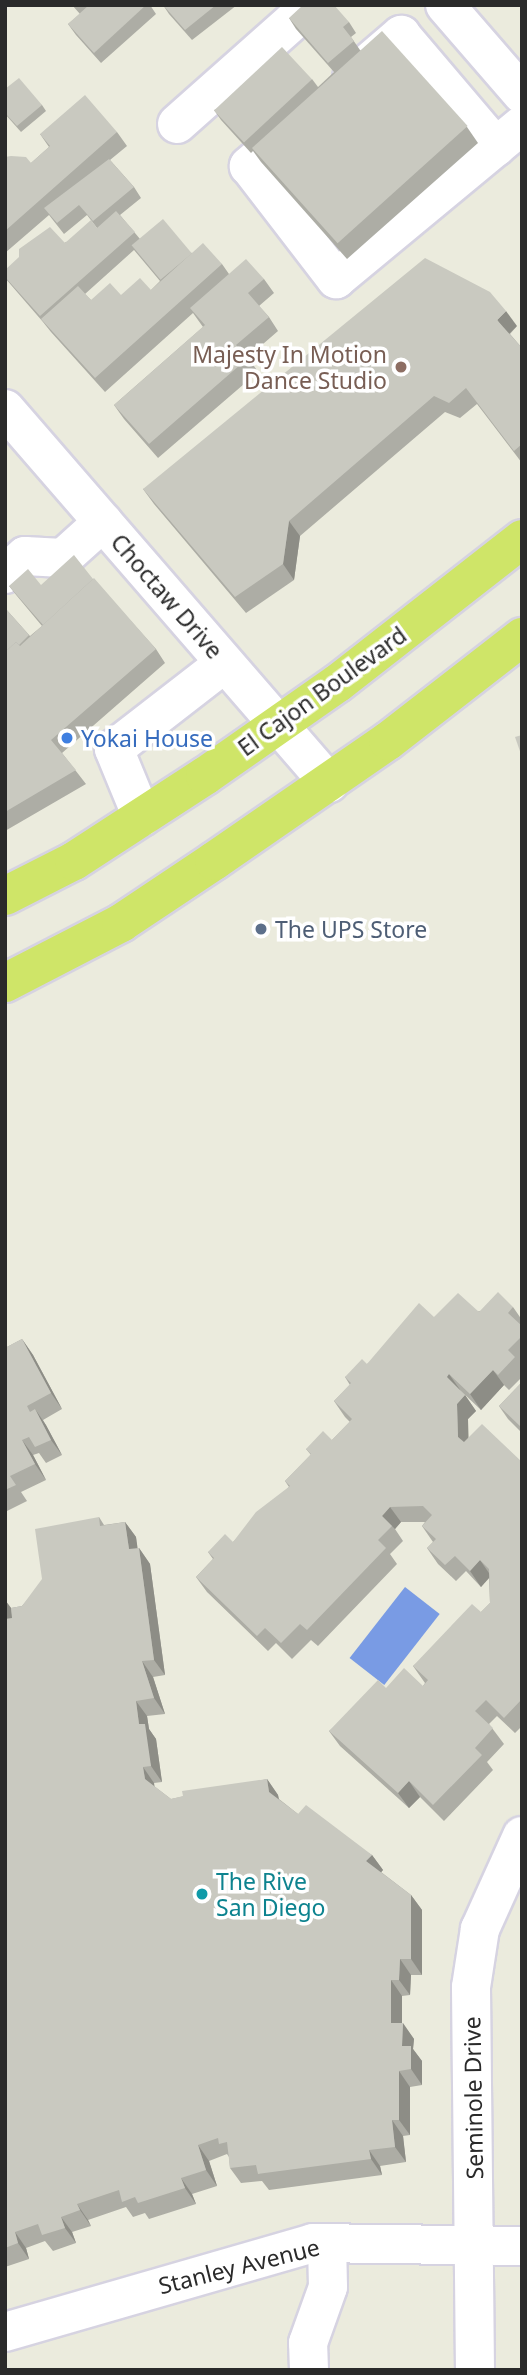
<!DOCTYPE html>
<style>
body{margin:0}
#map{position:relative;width:527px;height:2375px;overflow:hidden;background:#ebebdd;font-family:"Noto Sans",sans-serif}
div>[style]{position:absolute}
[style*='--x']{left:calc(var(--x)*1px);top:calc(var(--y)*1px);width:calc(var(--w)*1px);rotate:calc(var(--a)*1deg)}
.water>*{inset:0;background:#799be4;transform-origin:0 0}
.roads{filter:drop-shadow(2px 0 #d6d3e1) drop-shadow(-2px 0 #d6d3e1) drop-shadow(0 2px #d6d3e1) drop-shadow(0 -2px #d6d3e1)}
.minor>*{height:38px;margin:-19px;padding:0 19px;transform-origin:19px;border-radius:19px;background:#fff}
.major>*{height:38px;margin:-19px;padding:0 19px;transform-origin:19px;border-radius:19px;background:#cfe568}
.wall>*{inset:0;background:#adada5}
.shaded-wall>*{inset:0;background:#8d8d86;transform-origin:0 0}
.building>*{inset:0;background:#c9c9c0;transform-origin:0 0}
.dots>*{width:19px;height:19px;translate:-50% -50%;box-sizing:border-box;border:4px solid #fff;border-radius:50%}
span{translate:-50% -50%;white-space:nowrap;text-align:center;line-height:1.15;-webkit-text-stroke:7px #fff;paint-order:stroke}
.education-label{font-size:23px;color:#785e54}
.right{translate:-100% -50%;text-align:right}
.street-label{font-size:23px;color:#2a2a2a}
.shop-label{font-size:23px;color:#366cbe}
.left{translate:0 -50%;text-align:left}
.service-label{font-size:23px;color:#4e5e75}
.culture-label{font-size:23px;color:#0d838f}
.frame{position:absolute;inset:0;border:7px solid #2a2a2a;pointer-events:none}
</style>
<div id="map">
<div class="water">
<i style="left:405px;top:1587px;width:44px;height:90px;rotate:38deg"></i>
</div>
<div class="roads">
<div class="minor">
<i style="--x:445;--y:5;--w:118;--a:49.1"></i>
<i style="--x:352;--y:77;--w:65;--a:-40.6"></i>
<i style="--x:401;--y:35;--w:147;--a:49.7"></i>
<i style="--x:177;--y:124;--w:179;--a:-41.6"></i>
<i style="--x:298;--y:124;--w:65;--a:139.4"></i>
<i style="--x:249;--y:166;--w:143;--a:52.4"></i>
<i style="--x:336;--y:279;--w:241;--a:-39.6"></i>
<i style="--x:5;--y:409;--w:495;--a:49.1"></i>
<i style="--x:5;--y:574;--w:27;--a:-42"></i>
<i style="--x:25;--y:556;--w:38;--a:3"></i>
<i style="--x:63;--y:558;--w:54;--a:-42"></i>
<i style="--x:142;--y:817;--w:74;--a:-112.4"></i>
<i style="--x:114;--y:749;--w:140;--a:-37.8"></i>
<i style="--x:5;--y:2332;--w:321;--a:-16.1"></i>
<i style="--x:313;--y:2243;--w:209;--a:0.8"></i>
<i style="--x:309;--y:2370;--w:27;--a:-92"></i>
<i style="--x:308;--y:2343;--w:59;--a:-70.3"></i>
<i style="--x:328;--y:2287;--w:43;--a:-91.3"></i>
<i style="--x:475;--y:2370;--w:383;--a:-90.6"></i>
<i style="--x:471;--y:1987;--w:59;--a:-81.2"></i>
<i style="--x:480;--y:1929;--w:102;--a:-65.7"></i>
</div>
<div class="major">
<i style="--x:5;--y:896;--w:77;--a:-26.9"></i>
<i style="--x:74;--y:861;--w:156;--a:-33"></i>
<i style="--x:205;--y:776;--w:162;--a:-35"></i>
<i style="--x:338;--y:683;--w:234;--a:-38"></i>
<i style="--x:5;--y:983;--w:131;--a:-27.3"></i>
<i style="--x:121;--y:923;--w:112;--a:-33.7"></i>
<i style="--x:214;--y:861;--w:211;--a:-34.6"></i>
<i style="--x:388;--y:741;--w:170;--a:-37.8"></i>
</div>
</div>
<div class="wall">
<i style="clip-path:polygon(72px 5px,150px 5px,156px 14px,101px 63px,76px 35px,68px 24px,80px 14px)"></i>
<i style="clip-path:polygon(163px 5px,237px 5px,192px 40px,169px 14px)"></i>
<i style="clip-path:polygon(289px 18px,349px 22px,356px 33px,351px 37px,360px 50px,467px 127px,478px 143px,347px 259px,261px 162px,253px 151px,251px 153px,221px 120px,214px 110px,312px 79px,318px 87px,334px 72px,296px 29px)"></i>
<i style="clip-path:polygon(5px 89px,42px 105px,46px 111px,21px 132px,5px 114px)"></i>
<i style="clip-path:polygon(evenodd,117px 132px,127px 146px,110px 160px,134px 187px,141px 198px,120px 215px,140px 239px,192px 253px,222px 264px,229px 274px,264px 279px,274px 293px,259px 306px,269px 317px,278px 331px,248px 357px,258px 372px,158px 458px,124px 419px,114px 405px,203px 327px,193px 313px,105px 392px,51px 332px,43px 322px,5px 278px,5px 270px,97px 228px,87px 215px,64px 234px,49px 215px,5px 253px,5px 157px,31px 163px,49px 147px,40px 134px,117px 132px,134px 250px,160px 281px,151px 290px,91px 300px,85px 294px,134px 250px)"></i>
<i style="clip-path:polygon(517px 326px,510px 334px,522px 348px,522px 463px,477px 404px,460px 418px,445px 412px,300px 536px,294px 580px,246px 613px,154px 504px,143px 489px)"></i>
<i style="clip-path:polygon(93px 579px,156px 649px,165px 663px,62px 753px,86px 784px,5px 831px,5px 608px,30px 636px,42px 626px,17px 596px,9px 586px,41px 585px)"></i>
<i style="clip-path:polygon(513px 1307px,522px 1320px,522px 1363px,520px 1364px,522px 1366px,522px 1377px,509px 1390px,504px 1385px,481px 1410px,460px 1390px,465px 1395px,476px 1411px,468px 1419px,468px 1438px,522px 1462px,522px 1726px,515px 1733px,497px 1716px,489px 1724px,504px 1744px,487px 1762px,493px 1770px,444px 1821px,420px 1797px,409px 1808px,340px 1746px,329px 1731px,386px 1688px,423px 1686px,425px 1683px,413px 1666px,481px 1612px,490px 1603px,489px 1577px,481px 1587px,466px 1571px,456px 1581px,438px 1564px,427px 1548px,433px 1542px,422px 1526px,425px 1522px,401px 1522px,395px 1529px,403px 1541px,390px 1554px,397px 1564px,318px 1646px,311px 1640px,292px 1659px,276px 1643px,268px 1651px,207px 1592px,196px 1577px,213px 1559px,208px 1552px,233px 1542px,289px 1487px,285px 1481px,311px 1455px,306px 1449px,332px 1440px,350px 1422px,345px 1417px,334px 1401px,350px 1385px,345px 1377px,367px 1364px,434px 1317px)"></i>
<i style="clip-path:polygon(22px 1339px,33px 1355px,62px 1409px,43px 1420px,62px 1455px,46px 1463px,39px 1453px,33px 1455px,46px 1480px,21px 1492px,27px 1501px,5px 1512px,5px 1348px)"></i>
<i style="clip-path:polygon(522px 1382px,522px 1433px,508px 1419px,499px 1406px)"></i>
<i style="clip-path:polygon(99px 1517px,104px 1525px,125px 1522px,136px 1537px,137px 1548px,139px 1548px,150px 1564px,165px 1675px,153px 1677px,165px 1714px,147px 1716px,149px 1729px,156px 1739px,162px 1782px,154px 1783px,154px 1786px,171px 1799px,267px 1779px,278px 1795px,279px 1799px,298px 1814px,372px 1855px,383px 1870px,381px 1872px,411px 1895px,422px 1910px,422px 1975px,411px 1975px,410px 1995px,402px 1996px,402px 2023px,414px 2039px,413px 2049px,422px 2061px,422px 2085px,410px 2087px,410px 2135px,403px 2136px,406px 2162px,380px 2166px,382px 2175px,269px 2190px,262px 2181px,241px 2183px,230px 2168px,229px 2157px,227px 2154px,209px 2161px,217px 2186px,192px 2194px,196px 2204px,149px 2219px,145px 2213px,133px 2217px,126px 2207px,88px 2220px,91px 2226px,72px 2232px,76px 2243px,53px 2251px,45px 2241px,26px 2248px,29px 2259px,5px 2267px,5px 1600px,11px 1608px,22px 1606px)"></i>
</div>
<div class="shaded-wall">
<i style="clip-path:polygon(506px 311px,517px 326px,508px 335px,497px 320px)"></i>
<i style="clip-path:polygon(289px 521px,300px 536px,294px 580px,283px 564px)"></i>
<i style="clip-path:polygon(22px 1339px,33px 1355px,62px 1409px,51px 1393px)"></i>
<i style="clip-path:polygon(493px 1370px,504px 1385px,481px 1410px,470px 1394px)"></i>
<i style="left:449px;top:1374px;width:19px;height:4px;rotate:55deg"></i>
<i style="clip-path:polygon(465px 1395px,476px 1411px,468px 1419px,469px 1453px,458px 1437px,457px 1404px)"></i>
<i style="clip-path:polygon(35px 1409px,46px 1425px,62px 1455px,51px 1440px)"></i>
<i style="clip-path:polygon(22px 1440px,33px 1455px,46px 1480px,35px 1464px)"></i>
<i style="clip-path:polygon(390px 1507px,401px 1522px,395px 1529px,382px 1516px)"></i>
<i style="clip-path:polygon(125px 1522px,136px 1537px,140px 1565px,129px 1549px)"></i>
<i style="clip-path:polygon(139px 1548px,150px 1564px,165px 1675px,154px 1660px)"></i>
<i style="clip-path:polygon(480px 1560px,491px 1576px,481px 1587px,470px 1571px)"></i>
<i style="clip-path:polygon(5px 1600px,11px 1608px,15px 1635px,5px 1621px)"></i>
<i style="clip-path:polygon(142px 1661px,153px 1677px,165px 1714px,154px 1698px)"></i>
<i style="clip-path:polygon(136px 1701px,147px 1716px,149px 1729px,156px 1739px,162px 1782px,151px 1766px,139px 1724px)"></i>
<i style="clip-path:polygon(143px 1767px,154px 1783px,156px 1795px,145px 1779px)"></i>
<i style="clip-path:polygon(267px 1779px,278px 1795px,280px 1807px,269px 1792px)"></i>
<i style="clip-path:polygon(409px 1781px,420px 1797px,409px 1808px,398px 1793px)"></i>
<i style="clip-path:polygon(372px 1855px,383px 1870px,377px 1877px,366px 1861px)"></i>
<i style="clip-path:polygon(411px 1895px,422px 1910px,422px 1975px,411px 1959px)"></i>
<i style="clip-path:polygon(400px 1959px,411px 1975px,410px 1995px,399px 1980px)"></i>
<i style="clip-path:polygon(391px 1980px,402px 1996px,402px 2039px,391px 2023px)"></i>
<i style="clip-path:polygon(403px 2023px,414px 2039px,413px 2049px,422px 2061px,422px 2085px,411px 2069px,402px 2046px)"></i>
<i style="clip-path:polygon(399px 2071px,410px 2087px,410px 2135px,399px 2120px)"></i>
<i style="clip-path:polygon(392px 2120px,403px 2136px,406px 2162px,395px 2147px)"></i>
<i style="clip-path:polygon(198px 2145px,209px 2161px,217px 2186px,206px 2170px)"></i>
<i style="clip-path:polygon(369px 2150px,380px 2166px,382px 2175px,371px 2159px)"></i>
<i style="clip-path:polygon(181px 2178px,192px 2194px,196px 2204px,185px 2188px)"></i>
<i style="clip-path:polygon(77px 2204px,88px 2220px,91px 2226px,80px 2210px)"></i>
<i style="clip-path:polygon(61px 2217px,72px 2232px,76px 2243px,65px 2228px)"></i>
<i style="clip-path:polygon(15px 2232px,26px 2248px,29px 2259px,18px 2243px)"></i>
</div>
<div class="building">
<i style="clip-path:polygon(89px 5px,146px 5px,94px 53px,68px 24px)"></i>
<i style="clip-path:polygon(163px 5px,216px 5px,185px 30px)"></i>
<i style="clip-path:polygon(303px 5px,334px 5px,349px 22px,343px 27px,354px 41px,328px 63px,289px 18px)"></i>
<i style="left:382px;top:31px;width:128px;height:175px;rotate:48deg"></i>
<i style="left:282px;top:47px;width:44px;height:93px;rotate:47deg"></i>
<i style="clip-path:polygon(19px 78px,42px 105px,17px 126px,5px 113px,5px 89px)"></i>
<i style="clip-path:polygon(85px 95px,117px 132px,5px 231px,5px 157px,11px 156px,26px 157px,31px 163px,50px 146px,40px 134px)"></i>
<i style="clip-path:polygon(109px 159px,134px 187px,93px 221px,79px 205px,57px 223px,44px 208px)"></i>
<i style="clip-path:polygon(116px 211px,135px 232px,40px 316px,5px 277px,5px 270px,19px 257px,19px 249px,50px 227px,65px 243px,91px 220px,97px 228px)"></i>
<i style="left:163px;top:219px;width:45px;height:41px;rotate:50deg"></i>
<i style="clip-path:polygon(203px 243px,222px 264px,95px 378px,41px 319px,78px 286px,91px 300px,110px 283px,121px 295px,140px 278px,151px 290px)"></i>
<i style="clip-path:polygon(425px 258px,490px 292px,506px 311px,497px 320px,522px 348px,522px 444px,514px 451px,466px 388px,449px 403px,434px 396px,289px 521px,283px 564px,235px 597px,143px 489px)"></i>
<i style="clip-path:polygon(246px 259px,264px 279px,248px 293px,269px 317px,236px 345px,248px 358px,149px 444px,114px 405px,205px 325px,190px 308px)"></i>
<i style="clip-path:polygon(74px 555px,93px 579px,43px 625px,9px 586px,28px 569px,41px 585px)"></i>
<i style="clip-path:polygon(94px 578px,156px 649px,51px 740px,76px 770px,5px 812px,5px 652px,16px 642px,20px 646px)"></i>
<i style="clip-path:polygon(5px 608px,29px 635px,19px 645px,16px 642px,5px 652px)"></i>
<i style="clip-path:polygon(522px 735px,522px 757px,515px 737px)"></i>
<i style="clip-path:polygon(498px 1292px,513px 1307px,508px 1313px,522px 1326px,522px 1336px,508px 1350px,515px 1357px,498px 1375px,493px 1370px,470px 1394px,449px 1374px,447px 1377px,465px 1395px,457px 1404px,458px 1437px,464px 1442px,482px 1424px,522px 1462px,522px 1699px,504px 1718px,486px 1700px,475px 1711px,493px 1728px,475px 1748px,482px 1755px,433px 1805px,409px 1781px,398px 1793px,329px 1731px,378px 1680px,386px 1688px,404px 1668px,423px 1686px,428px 1680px,413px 1666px,472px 1604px,481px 1612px,490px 1603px,489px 1569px,480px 1560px,470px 1571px,455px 1556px,445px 1565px,427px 1548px,436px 1539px,422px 1526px,432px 1515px,423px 1506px,390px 1507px,382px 1516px,392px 1526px,378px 1540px,386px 1548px,307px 1630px,300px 1624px,281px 1643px,265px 1628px,257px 1636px,196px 1577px,214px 1558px,208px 1552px,225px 1534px,233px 1542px,256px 1512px,290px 1486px,285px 1481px,311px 1454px,306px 1449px,323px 1431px,332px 1440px,352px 1419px,334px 1401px,351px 1383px,345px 1377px,362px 1359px,367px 1364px,419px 1303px,434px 1317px,458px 1293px,479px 1312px)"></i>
<i style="clip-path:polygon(22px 1339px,51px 1393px,27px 1406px,30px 1412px,35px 1409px,51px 1440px,35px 1447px,29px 1437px,22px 1440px,35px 1464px,10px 1476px,16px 1485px,5px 1490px,5px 1348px)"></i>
<i style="clip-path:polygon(522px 1382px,522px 1428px,499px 1406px)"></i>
<i style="clip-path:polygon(99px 1517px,100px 1526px,125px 1522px,129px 1549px,139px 1548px,154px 1660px,142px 1661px,154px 1698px,136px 1701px,139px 1724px,145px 1724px,151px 1766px,143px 1767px,145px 1779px,171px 1799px,183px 1796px,182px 1791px,267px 1779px,269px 1792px,298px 1814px,306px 1805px,372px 1855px,366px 1861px,411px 1895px,411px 1959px,400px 1959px,399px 1980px,391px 1980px,391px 2023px,403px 2023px,402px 2046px,411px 2046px,411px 2069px,399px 2071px,399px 2120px,392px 2120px,395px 2147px,369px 2150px,371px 2159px,258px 2174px,256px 2165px,230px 2168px,227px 2142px,219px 2144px,218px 2138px,198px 2145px,206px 2170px,181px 2178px,185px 2188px,138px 2203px,135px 2197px,122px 2202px,119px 2190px,77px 2204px,80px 2210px,61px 2217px,65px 2228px,42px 2235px,38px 2224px,15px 2232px,18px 2243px,5px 2248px,5px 1619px,12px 1618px,11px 1608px,22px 1606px,42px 1579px,35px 1529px)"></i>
</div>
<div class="dots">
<i style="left:401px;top:367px;background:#8d6e63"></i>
<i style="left:67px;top:738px;background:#3f7fe0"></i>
<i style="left:261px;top:929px;background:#5c6f8a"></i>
<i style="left:202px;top:1894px;background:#0f9aa8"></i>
</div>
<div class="education-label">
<span class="right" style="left:387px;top:367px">Majesty In Motion<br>Dance Studio</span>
</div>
<div class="street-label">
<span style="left:167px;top:596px;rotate:49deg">Choctaw Drive</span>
<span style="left:322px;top:691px;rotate:-36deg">El Cajon Boulevard</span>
<span style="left:473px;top:2098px;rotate:-91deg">Seminole Drive</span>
<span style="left:239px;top:2266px;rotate:-14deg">Stanley Avenue</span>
</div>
<div class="shop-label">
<span class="left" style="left:81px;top:738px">Yokai House</span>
</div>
<div class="service-label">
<span class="left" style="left:275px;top:929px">The UPS Store</span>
</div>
<div class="culture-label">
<span class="left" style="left:216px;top:1894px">The Rive<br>San Diego</span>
</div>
<div class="frame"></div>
</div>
